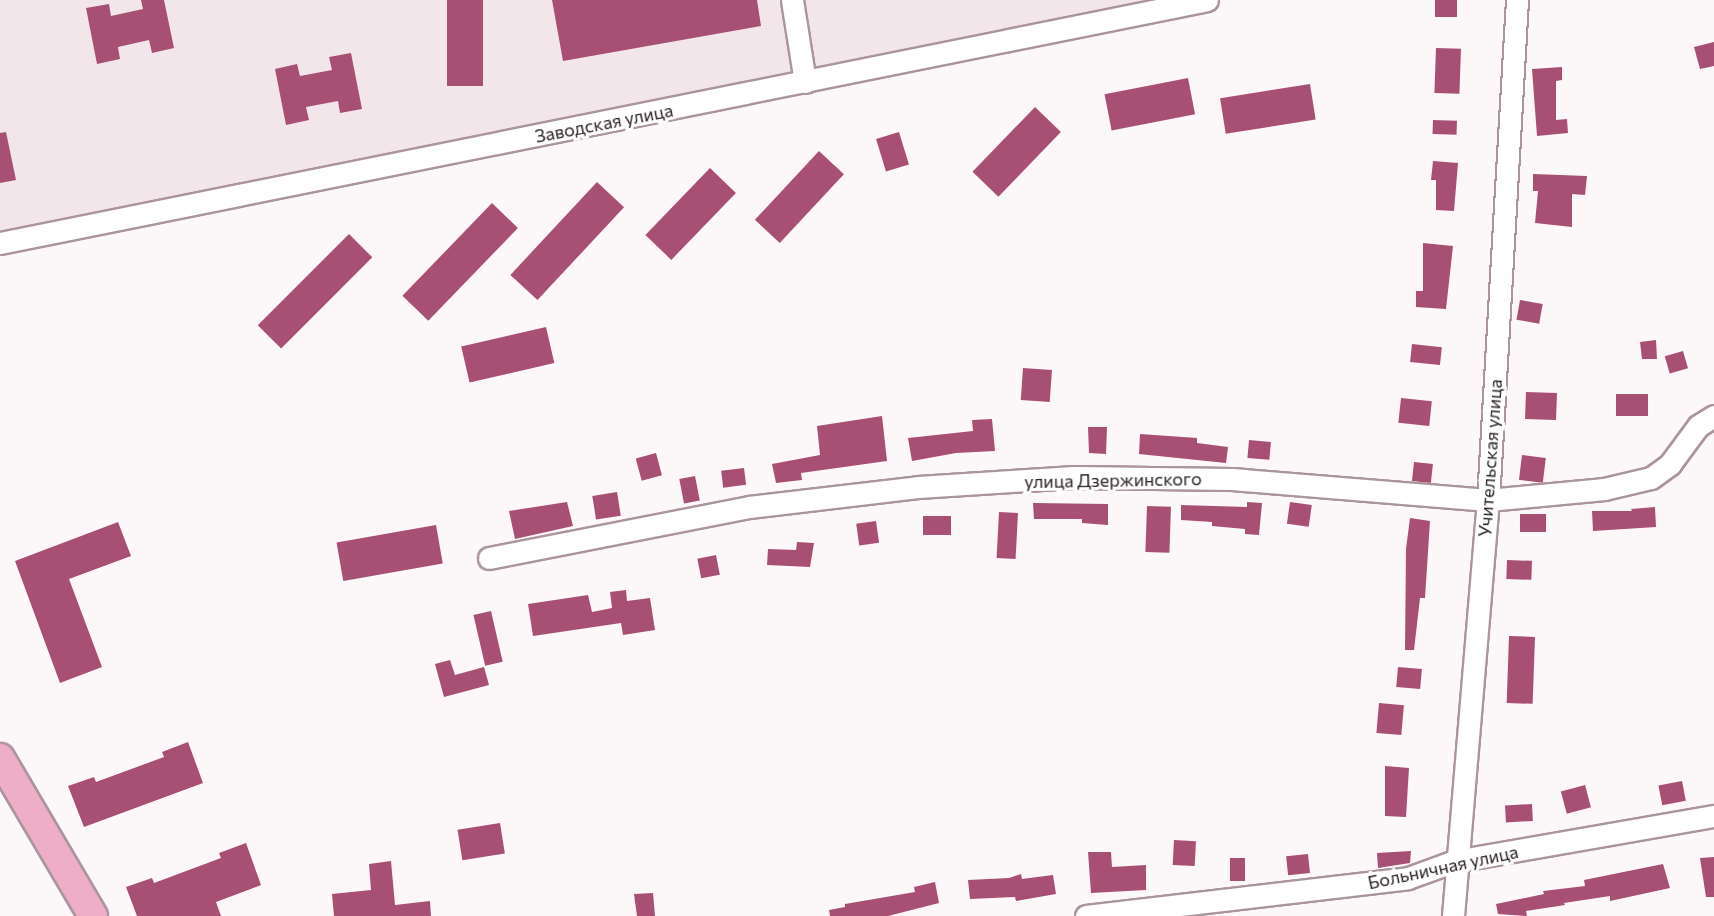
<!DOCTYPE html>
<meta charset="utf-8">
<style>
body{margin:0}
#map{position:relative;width:1714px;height:916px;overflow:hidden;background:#fcf7f9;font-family:Commissioner,sans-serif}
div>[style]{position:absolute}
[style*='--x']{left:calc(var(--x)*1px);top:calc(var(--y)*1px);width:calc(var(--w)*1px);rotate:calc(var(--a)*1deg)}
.built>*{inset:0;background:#f3e6ea}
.building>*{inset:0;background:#a75074;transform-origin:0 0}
.roads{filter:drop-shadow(2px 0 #ab959c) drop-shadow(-2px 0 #ab959c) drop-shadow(0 2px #ab959c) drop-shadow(0 -2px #ab959c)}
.minor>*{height:21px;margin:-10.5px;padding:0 10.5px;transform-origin:10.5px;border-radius:10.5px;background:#fff}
.major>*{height:28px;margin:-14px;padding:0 14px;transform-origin:14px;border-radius:14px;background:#efaec8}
span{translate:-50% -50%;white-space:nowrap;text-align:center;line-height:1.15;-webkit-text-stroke:6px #fff;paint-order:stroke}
.street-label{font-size:18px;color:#292124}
</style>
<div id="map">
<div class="built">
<i style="clip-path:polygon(0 0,1171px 0,0 233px)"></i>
</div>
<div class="building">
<i style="clip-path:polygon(141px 0,164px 0,174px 48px,152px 53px,149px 40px,118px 47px,120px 59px,97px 64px,86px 8px,109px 4px,111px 16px,143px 9px)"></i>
<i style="left:447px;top:0;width:36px;height:86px"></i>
<i style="clip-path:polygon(552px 0,757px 0,761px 26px,563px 61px)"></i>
<i style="left:1435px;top:0;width:22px;height:17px"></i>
<i style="clip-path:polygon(1714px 42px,1714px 66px,1700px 69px,1694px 47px)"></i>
<i style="left:1436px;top:48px;width:25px;height:45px;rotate:2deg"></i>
<i style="clip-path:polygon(351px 53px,362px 109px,340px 113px,338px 101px,306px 107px,309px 120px,286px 125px,275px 69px,297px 64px,300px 76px,332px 70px,329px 57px)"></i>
<i style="clip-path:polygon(1562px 67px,1562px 80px,1556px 81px,1556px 120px,1567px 119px,1568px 133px,1537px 136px,1532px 69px)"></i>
<i style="left:1188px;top:78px;width:37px;height:85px;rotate:79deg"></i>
<i style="left:1310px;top:84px;width:36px;height:91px;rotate:81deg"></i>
<i style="left:1035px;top:107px;width:36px;height:90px;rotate:44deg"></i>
<i style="left:1433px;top:120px;width:24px;height:14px;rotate:2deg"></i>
<i style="clip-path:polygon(6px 132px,16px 180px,0 183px,0 133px)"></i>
<i style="left:899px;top:132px;width:34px;height:24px;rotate:73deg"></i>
<i style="left:819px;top:151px;width:34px;height:94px;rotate:43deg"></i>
<i style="clip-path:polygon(1433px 161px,1458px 163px,1454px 211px,1436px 210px,1436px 180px,1431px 180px)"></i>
<i style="left:710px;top:168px;width:36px;height:93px;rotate:44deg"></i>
<i style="clip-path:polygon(1533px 174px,1587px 176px,1585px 195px,1572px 194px,1572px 227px,1535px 223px,1538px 191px,1533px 191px)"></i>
<i style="left:597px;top:182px;width:37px;height:127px;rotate:43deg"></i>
<i style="left:492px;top:203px;width:36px;height:129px;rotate:44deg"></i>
<i style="left:349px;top:234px;width:33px;height:129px;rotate:45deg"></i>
<i style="clip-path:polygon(1423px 243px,1453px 246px,1446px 309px,1416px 307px,1416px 291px,1423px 291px)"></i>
<i style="left:1520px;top:300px;width:23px;height:20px;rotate:10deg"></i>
<i style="left:546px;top:327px;width:37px;height:87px;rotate:77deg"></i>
<i style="clip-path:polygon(1656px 340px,1657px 359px,1642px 359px,1640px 342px)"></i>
<i style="left:1412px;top:344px;width:30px;height:18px;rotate:6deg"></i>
<i style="left:1683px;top:351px;width:18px;height:19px;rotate:74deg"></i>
<i style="left:1023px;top:368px;width:29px;height:32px;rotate:4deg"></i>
<i style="left:1526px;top:392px;width:31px;height:27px;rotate:2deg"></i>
<i style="left:1616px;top:394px;width:32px;height:22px"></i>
<i style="left:1401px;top:398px;width:31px;height:25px;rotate:6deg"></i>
<i style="clip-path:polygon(882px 416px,887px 461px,801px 473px,802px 480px,776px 483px,772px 464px,820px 455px,817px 426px)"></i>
<i style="clip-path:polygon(992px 419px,995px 451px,956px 453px,912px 461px,908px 438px,973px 431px,972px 420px)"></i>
<i style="clip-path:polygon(1088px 427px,1107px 427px,1106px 454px,1089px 453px)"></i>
<i style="clip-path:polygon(1140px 434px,1197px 438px,1197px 443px,1228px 447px,1226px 463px,1139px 454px)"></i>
<i style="left:1249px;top:440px;width:22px;height:18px;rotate:5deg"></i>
<i style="left:656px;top:453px;width:23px;height:21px;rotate:75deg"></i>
<i style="left:1522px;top:455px;width:24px;height:25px;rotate:7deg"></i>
<i style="left:1414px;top:462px;width:19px;height:19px;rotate:6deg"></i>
<i style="left:744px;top:468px;width:17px;height:23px;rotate:83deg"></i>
<i style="left:695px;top:476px;width:25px;height:16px;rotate:79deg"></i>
<i style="left:617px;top:492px;width:24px;height:25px;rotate:81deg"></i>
<i style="clip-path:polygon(567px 502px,573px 526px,515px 539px,509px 511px)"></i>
<i style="clip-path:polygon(1247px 502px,1262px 503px,1259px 535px,1245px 534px,1245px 529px,1212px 526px,1212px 522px,1181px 520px,1181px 505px,1247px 507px)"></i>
<i style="left:1290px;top:502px;width:22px;height:22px;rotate:8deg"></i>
<i style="clip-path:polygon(1033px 503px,1108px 504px,1108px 525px,1082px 523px,1082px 519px,1034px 519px)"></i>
<i style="left:1147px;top:506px;width:24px;height:46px;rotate:2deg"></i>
<i style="clip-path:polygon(1655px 507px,1656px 527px,1593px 531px,1592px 511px,1632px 511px,1631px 509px)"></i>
<i style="left:999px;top:512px;width:19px;height:46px;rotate:3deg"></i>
<i style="left:1546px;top:514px;width:18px;height:26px;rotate:90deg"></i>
<i style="left:923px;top:516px;width:28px;height:19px"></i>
<i style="clip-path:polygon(1410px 518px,1430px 521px,1425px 598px,1420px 598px,1414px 650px,1405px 650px,1406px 549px)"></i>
<i style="left:876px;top:521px;width:22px;height:20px;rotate:82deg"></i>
<i style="clip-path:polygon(118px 522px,131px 556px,69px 579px,102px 667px,60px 683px,15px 561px)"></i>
<i style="left:436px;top:525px;width:39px;height:101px;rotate:80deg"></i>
<i style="clip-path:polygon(797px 542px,814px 543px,810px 567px,767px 565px,768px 549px,796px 550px)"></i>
<i style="left:716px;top:555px;width:20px;height:19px;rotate:79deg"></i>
<i style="left:1507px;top:560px;width:25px;height:19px;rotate:2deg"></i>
<i style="clip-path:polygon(626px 590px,627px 601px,650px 598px,655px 630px,623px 635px,621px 623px,533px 636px,528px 604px,588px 595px,592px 612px,612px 608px,610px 592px)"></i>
<i style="left:491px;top:611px;width:52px;height:18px;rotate:77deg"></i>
<i style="left:1509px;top:636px;width:26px;height:67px;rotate:2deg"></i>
<i style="clip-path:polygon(450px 660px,455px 675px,484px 667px,489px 685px,444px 697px,435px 664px)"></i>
<i style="left:1398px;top:667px;width:24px;height:20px;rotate:5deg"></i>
<i style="left:1379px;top:703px;width:25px;height:30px;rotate:5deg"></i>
<i style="clip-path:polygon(188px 742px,203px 783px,84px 827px,68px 786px,94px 777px,96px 782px,164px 757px,162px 752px)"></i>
<i style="clip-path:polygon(1385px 766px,1409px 768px,1406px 817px,1385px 816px)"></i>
<i style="left:1682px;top:781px;width:20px;height:24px;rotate:79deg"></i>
<i style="left:1585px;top:785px;width:23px;height:25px;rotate:75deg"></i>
<i style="left:1532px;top:804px;width:17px;height:27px;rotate:87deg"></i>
<i style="left:500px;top:823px;width:31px;height:43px;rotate:81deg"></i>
<i style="left:1174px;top:840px;width:22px;height:25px;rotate:3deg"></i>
<i style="clip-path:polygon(246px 843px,261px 885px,216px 902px,221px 916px,137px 916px,126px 887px,152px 878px,154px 883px,221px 858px,219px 853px)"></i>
<i style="clip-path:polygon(1411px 851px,1410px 863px,1378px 868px,1377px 853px)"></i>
<i style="clip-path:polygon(1088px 852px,1111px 852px,1112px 867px,1146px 865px,1146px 890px,1091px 893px)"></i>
<i style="left:1308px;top:854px;width:19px;height:22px;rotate:84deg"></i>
<i style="clip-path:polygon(1714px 857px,1714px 897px,1706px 897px,1700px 858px)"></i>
<i style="left:1230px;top:858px;width:15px;height:23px"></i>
<i style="clip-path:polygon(391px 861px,395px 905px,430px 901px,431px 916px,334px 916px,332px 894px,371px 890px,369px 864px)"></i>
<i style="clip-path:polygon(1663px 864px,1670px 888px,1610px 901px,1610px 896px,1564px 903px,1565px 905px,1526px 911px,1527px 916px,1498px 914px,1496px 904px,1544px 894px,1543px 891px,1585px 886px,1584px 880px)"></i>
<i style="clip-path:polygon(1021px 874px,1022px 879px,1053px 875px,1056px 894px,1016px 901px,1015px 897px,970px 899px,968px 880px,1009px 878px)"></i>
<i style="clip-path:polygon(935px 882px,939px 903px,888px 916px,830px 916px,829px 910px,845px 907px,845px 904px,915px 892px,914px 887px)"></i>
<i style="clip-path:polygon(653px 893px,655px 916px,637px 916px,634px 894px)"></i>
</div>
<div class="roads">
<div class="minor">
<i style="--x:792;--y:0;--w:83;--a:81"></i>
<i style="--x:0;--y:243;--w:1231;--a:-11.38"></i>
<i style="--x:489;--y:558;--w:265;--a:-11.1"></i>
<i style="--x:749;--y:507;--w:170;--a:-6.7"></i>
<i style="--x:918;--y:487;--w:156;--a:-3.7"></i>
<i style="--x:1074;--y:477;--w:158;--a:0.7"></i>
<i style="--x:1232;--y:479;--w:257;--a:4.7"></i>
<i style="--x:1488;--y:500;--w:117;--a:-5.4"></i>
<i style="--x:1604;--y:489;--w:48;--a:-13.2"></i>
<i style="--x:1651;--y:478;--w:24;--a:-36"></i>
<i style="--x:1670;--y:464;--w:47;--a:-53.6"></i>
<i style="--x:1698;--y:426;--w:19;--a:-32"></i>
<i style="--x:1086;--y:916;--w:324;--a:-6.7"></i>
<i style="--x:1408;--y:878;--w:50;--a:-19.9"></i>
<i style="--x:1455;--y:861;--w:263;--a:-9.9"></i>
<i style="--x:1453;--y:916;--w:417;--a:-85.2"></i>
<i style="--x:1488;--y:500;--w:501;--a:-86.68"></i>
</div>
<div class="major">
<i style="--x:0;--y:758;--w:183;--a:59.5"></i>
</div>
</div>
<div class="street-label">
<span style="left:604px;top:123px;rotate:-11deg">Заводская улица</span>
<span style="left:1490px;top:458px;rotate:-86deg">Учительская улица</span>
<span style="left:1113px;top:480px;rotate:-1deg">улица Дзержинского</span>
<span style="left:1443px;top:867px;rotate:-12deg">Больничная улица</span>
</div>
</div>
